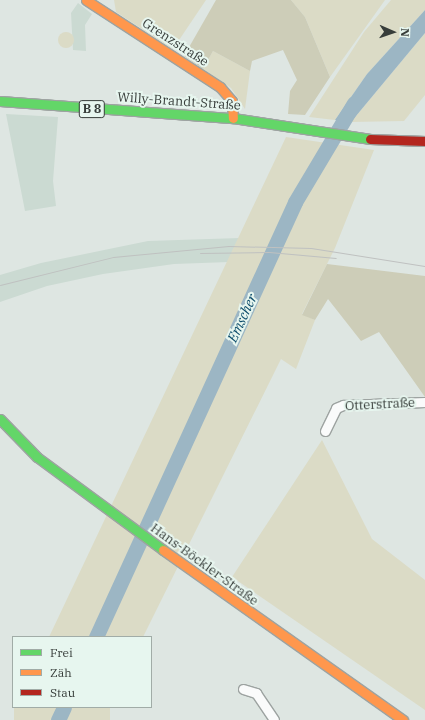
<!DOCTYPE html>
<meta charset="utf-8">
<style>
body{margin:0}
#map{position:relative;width:425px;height:720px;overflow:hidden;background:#dee6e2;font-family:"IBM Plex Serif",serif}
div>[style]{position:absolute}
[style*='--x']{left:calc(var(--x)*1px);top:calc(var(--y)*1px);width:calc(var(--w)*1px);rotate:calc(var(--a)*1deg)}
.built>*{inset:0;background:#cbdad2}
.green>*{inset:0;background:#dbdbc6;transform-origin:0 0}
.round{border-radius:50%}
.forest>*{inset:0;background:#cdcdb8}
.water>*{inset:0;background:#9cb6c4}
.river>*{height:15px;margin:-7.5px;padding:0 7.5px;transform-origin:7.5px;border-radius:7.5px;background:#9cb6c4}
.roads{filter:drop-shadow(1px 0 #9da3a1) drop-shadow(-1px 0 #9da3a1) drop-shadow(0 1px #9da3a1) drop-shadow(0 -1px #9da3a1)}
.street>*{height:9px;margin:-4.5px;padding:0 4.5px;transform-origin:4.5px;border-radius:4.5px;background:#fafbfb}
.fast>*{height:9px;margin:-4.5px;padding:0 4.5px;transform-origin:4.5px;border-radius:4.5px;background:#63d668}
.slow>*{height:9px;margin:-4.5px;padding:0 4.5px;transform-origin:4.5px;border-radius:4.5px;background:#ff974d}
.jam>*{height:9px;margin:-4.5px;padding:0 4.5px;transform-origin:4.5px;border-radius:4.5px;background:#b3261e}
.tram>*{height:1px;margin:-0.5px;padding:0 0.5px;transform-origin:0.5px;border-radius:0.5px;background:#bfc1c0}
span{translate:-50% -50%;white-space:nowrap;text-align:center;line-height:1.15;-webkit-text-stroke:4px #e7f6ef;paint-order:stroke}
.shield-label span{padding:1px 3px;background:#e7f6ef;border:1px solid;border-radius:3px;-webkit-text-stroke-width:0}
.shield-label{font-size:12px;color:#373d3a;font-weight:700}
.street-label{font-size:13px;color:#373d3a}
.water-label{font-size:14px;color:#0c4c6b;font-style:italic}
.legend{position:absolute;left:12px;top:636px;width:140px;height:72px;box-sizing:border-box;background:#e7f6ef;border:1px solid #a1aca7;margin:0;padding:5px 7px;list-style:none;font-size:12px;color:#373d3a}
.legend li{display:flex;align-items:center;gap:8px;height:20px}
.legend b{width:20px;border:1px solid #a1aca7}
.north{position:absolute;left:373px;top:12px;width:40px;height:40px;-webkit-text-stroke:3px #e7f6ef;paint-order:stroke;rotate:92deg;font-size:11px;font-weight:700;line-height:16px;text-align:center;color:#373d3a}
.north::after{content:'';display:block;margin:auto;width:14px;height:18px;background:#373d3a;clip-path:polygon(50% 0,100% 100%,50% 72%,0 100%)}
</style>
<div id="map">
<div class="built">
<i style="clip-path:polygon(78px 3px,92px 14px,85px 25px,86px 51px,73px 50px,71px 13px)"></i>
<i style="clip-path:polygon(6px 114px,58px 117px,53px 181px,56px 206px,25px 211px)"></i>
<i style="clip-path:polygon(240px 238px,229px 262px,174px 264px,103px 274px,47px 286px,0 302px,0 275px,41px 263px,148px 241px)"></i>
</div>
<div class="green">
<i style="clip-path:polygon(114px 0,206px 0,173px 49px,116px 12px)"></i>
<i style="clip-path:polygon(291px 0,385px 0,330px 77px,305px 17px)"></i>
<i style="clip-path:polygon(391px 0,425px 0,425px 10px,367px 74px,335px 120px,309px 117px,364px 32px)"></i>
<i class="round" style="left:58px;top:32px;width:16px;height:16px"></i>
<i style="clip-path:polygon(425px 33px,425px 95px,404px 121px,351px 122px)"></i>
<i style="clip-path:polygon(213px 51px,250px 71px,245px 109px,231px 88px,203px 69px)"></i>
<i style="clip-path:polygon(286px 137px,374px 150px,335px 248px,302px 314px,315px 320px,296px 369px,281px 359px,143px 637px,49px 637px)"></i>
<i style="clip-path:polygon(322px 440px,372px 539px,425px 580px,425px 710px,232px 577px)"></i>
<i style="left:14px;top:707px;width:96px;height:15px"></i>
</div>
<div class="forest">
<i style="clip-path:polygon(216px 0,291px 0,305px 17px,330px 77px,305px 115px,288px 114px,290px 91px,297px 80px,283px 50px,252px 61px,250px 71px,213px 51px,203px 69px,184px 56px)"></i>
<i style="clip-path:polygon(327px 264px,425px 276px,425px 397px,379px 332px,361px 341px,328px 299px,315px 320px,302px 315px)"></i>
</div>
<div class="water">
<i style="clip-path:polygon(425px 10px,425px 33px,351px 122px,335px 120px,367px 74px)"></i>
</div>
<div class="river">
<i style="--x:96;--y:637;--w:478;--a:-65.4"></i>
<i style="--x:295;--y:202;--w:115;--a:-59.2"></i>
<i style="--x:58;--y:720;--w:14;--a:-65"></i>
</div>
<div class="roads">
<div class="street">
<i style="--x:325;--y:431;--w:25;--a:-64"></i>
<i style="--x:336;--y:408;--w:8;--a:-23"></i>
<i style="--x:343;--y:405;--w:82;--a:-2.1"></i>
<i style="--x:243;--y:689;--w:14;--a:17"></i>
<i style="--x:256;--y:693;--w:32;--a:56"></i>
</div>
<div class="fast">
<i style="--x:0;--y:101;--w:234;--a:4.2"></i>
<i style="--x:233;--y:118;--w:139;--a:8.7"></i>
<i style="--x:0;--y:419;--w:53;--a:45.8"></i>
<i style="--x:37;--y:457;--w:157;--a:36.4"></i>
</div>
<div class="slow">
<i style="--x:86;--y:0;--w:160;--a:33"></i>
<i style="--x:220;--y:87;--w:18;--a:49"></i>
<i style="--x:232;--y:101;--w:17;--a:87"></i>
<i style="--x:163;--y:550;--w:294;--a:35.3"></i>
</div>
<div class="jam">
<i style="--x:370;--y:139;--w:55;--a:2.1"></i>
</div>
</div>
<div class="tram">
<i style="--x:200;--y:253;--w:69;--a:-0.8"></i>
<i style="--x:269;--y:252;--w:67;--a:5.1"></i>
<i style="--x:0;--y:285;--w:116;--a:-13.9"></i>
<i style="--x:113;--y:257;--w:116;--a:-5.5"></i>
<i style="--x:228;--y:246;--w:83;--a:1.4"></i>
<i style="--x:311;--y:248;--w:115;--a:9"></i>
</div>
<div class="shield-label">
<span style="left:92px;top:109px">B 8</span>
</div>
<div class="street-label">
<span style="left:175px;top:43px;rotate:33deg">Grenzstraße</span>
<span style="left:179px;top:102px;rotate:4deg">Willy-Brandt-Straße</span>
<span style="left:380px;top:405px;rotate:-3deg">Otterstraße</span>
<span style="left:204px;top:565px;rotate:36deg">Hans-Böckler-Straße</span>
</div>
<div class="water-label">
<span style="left:242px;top:318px;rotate:-65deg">Emscher</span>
</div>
<ul class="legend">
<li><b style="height:5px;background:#63d668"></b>Frei</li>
<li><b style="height:5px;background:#ff974d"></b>Zäh</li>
<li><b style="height:5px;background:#b3261e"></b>Stau</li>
</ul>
<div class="north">N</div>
</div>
